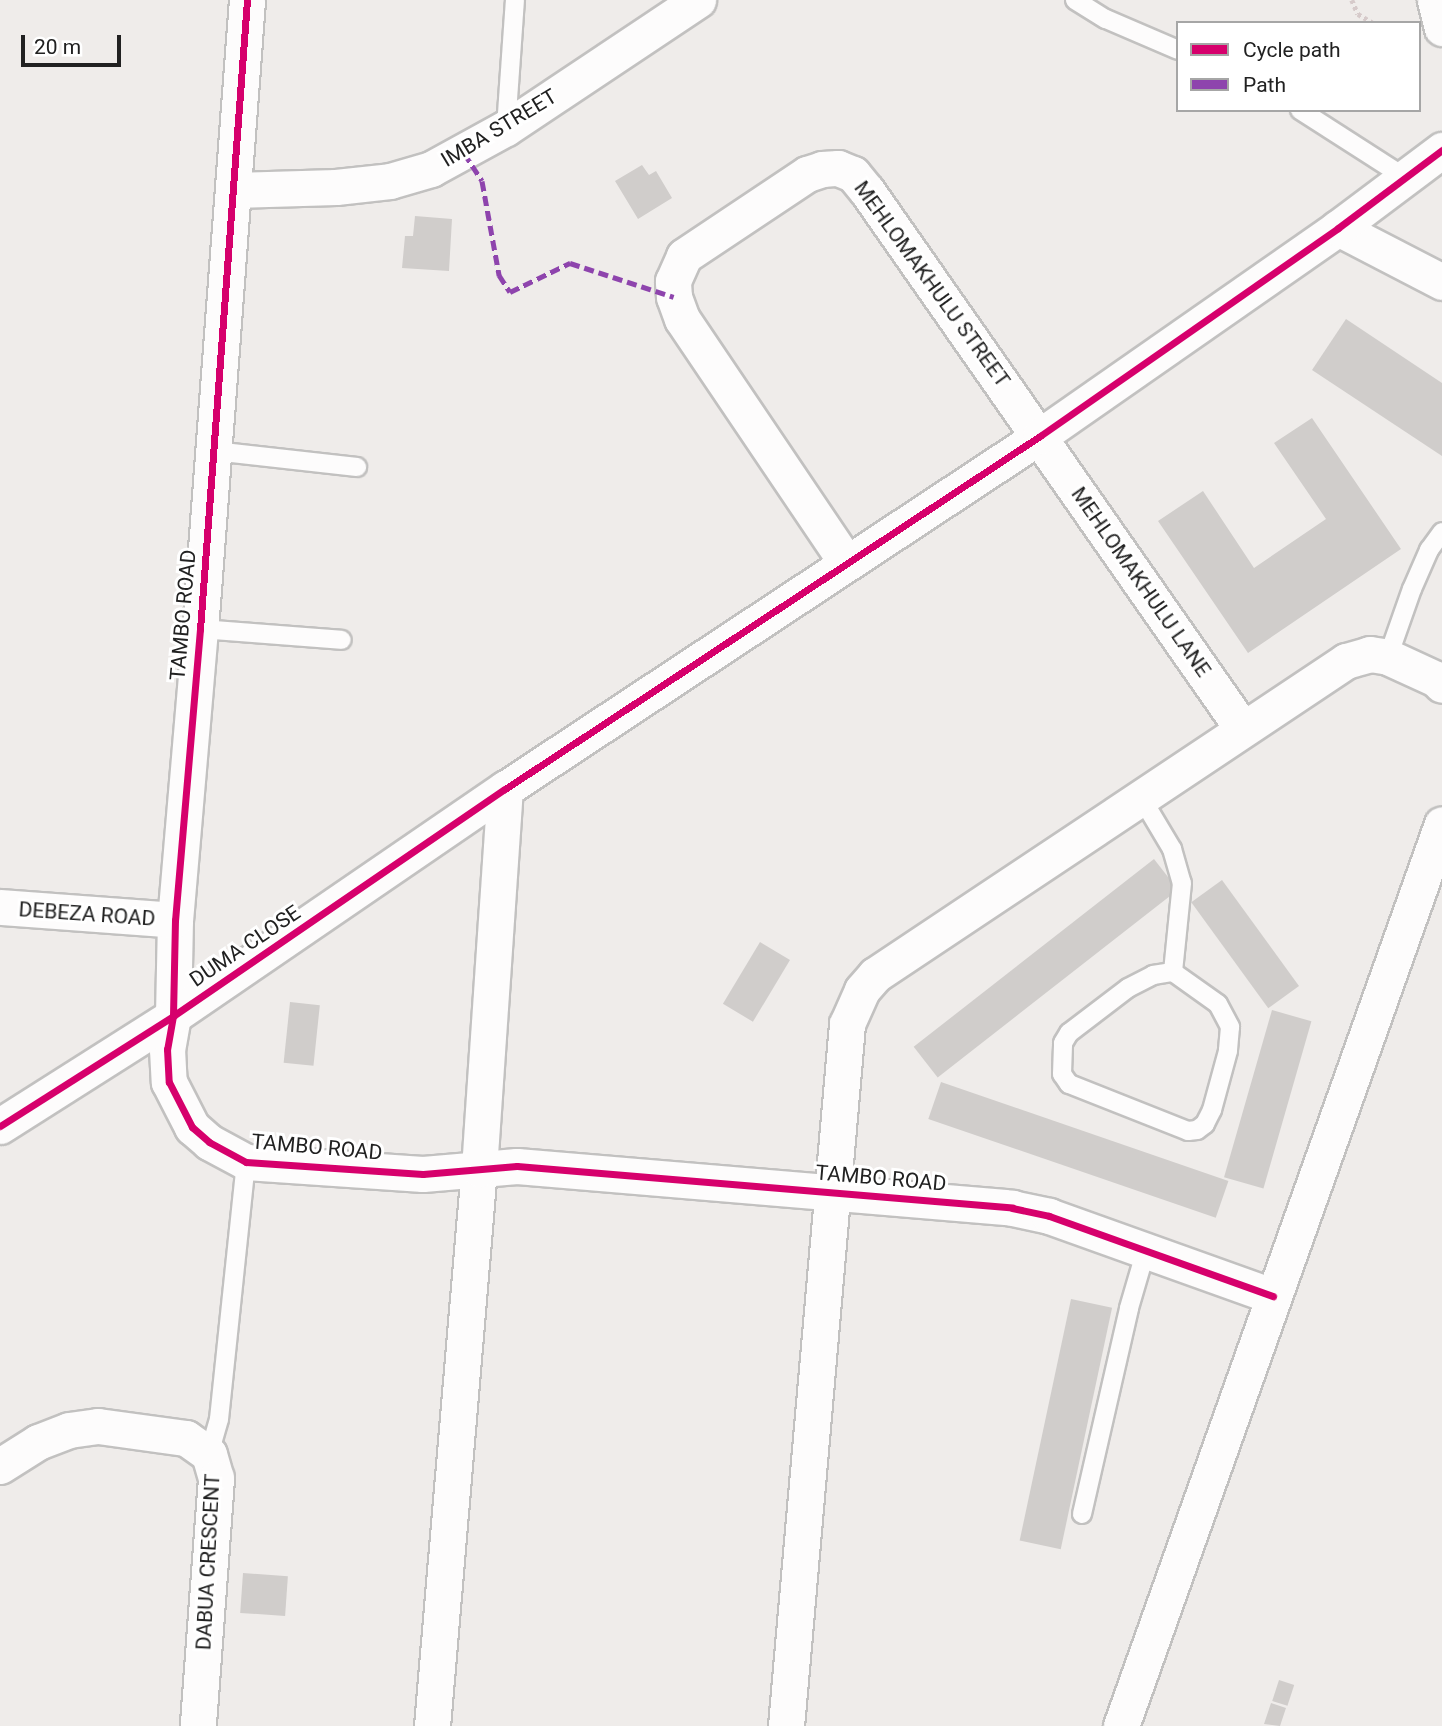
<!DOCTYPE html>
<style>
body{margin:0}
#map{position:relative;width:1442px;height:1726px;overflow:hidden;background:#efecea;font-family:Roboto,sans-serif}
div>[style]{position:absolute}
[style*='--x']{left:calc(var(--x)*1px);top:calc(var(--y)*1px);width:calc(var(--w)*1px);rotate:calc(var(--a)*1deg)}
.building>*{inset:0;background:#d0cdcb;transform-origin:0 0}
.path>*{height:4.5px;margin-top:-2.25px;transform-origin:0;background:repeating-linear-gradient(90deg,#d6caca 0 3.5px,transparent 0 7px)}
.roads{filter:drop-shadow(2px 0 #c2c1c0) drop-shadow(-2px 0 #c2c1c0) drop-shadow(0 2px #c2c1c0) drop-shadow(0 -2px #c2c1c0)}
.service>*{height:18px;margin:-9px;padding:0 9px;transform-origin:9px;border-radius:9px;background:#fdfcfc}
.minor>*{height:35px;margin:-17.5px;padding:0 17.5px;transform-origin:17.5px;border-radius:17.5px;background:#fdfcfc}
.quiet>*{height:5px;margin-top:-2.5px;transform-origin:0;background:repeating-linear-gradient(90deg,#8e44ad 0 10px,transparent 0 15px)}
.cycleway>*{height:7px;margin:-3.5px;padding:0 3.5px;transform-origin:3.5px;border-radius:3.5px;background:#d6006c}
span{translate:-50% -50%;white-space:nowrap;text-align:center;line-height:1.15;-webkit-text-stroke:6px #fff;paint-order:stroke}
.street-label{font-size:21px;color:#212121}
.legend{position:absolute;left:1176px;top:21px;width:245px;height:91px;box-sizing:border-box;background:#fff;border:2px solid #a6a6a6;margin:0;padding:9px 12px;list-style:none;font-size:21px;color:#212121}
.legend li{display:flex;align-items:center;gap:14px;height:35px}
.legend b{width:35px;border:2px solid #a6a6a6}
.scale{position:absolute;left:21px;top:35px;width:100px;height:32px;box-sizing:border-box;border:4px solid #212121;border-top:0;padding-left:9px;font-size:21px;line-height:24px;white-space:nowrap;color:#212121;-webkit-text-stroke:5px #fff;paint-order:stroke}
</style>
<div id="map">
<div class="building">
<i style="clip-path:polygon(642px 165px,649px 175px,656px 171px,672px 198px,638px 219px,615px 181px)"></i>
<i style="clip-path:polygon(415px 216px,452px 219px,449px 271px,402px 268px,405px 236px,413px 236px)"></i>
<i style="clip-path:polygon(1346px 319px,1442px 383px,1442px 456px,1312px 370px)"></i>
<i style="clip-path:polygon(1312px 418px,1401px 549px,1248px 653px,1158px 521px,1203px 491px,1254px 568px,1326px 519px,1274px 443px)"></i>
<i style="left:1154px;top:859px;width:39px;height:305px;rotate:52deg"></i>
<i style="left:1222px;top:880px;width:131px;height:38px;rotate:54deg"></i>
<i style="left:760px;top:942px;width:35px;height:72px;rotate:31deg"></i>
<i style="left:290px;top:1002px;width:30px;height:61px;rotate:6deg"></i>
<i style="left:1272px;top:1010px;width:41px;height:174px;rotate:16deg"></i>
<i style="left:941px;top:1082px;width:304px;height:39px;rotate:19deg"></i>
<i style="left:1071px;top:1299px;width:42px;height:247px;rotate:12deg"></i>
<i style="left:243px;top:1573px;width:45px;height:40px;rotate:4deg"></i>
<i style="left:1279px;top:1680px;width:16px;height:22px;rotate:18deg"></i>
<i style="clip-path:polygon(1271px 1703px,1286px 1708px,1280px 1726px,1264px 1724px)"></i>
</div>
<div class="path">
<i style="--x:1352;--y:0;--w:15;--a:67"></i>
<i style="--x:1358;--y:14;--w:17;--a:31"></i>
</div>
<div class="roads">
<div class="service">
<i style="--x:1075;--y:0;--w:36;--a:32"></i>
<i style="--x:1106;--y:19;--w:78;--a:23.3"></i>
<i style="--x:1300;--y:110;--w:122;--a:32.7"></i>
<i style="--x:506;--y:128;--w:128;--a:-86"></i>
<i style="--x:214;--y:451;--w:144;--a:6.4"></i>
<i style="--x:200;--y:629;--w:142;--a:4.4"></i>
<i style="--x:1388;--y:657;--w:72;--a:-70.6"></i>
<i style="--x:1412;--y:589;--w:43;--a:-66.4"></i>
<i style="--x:1429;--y:550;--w:22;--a:-54"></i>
<i style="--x:1141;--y:797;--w:61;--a:59.2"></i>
<i style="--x:1172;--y:849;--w:35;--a:74"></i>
<i style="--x:1182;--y:883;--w:89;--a:95.8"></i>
<i style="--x:1173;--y:972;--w:55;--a:35.4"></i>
<i style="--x:1218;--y:1004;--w:26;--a:62"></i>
<i style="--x:1230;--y:1027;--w:24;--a:95"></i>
<i style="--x:1228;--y:1051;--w:61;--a:105.2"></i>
<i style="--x:1212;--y:1110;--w:16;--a:117"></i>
<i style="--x:1205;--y:1124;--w:10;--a:143"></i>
<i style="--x:1197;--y:1130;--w:9;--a:174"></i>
<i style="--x:1188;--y:1131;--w:128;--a:-158.4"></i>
<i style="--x:1069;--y:1084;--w:12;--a:-125"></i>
<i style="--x:1062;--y:1074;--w:31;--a:-88"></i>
<i style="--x:1063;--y:1043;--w:12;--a:-59"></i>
<i style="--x:1069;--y:1033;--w:74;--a:-37.3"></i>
<i style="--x:1128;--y:988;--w:28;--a:-27"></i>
<i style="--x:1153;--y:975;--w:20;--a:-9"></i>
<i style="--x:209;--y:1454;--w:36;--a:-74"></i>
<i style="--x:219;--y:1419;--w:258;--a:-84"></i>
<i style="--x:1082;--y:1514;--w:211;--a:-77.1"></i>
<i style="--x:1129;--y:1308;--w:60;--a:-73.7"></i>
</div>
<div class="minor">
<i style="--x:247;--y:0;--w:631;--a:94.27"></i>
<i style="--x:200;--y:629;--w:292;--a:94.9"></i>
<i style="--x:175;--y:920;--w:96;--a:91.2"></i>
<i style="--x:173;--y:1016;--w:34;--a:100"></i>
<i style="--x:167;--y:1049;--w:33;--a:87"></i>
<i style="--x:169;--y:1082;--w:51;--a:62.9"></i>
<i style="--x:192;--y:1127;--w:23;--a:41"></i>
<i style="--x:209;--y:1142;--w:42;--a:28.4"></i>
<i style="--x:246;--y:1162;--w:177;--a:3.9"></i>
<i style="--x:423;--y:1174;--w:94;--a:-4.9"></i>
<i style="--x:517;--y:1166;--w:497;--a:4.8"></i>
<i style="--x:1012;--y:1208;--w:38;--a:12"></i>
<i style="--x:1049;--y:1216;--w:238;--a:19.7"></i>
<i style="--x:1435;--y:0;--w:29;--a:76"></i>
<i style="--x:234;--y:190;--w:102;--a:-1.7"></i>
<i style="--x:336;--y:187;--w:54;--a:-6.3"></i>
<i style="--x:390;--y:181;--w:43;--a:-16.3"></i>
<i style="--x:431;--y:169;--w:85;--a:-28.7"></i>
<i style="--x:506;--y:128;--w:231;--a:-33.7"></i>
<i style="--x:1338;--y:228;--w:117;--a:27.4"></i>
<i style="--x:846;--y:562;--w:293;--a:-124"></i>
<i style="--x:682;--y:319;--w:23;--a:-110"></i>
<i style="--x:674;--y:297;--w:16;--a:-94"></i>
<i style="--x:673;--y:281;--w:27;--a:-66"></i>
<i style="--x:684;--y:256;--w:148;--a:-33.7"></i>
<i style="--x:807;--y:174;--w:16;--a:-18"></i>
<i style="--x:822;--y:169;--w:16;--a:-4"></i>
<i style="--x:838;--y:168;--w:16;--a:22"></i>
<i style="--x:853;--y:174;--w:22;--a:51"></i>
<i style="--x:867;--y:191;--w:655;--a:55.07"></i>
<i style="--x:0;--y:907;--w:175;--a:4.2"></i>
<i style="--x:0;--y:1126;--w:205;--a:-32.4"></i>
<i style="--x:173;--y:1016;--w:402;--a:-34.4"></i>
<i style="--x:505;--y:789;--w:641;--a:-33.42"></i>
<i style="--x:1040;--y:436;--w:363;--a:-34.9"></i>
<i style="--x:1338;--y:228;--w:130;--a:-36.9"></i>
<i style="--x:0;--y:1466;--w:45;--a:-32.3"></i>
<i style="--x:38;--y:1442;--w:33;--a:-21"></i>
<i style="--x:69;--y:1430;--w:29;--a:-8"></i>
<i style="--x:98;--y:1426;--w:89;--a:7.8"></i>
<i style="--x:186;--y:1438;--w:28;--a:35"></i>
<i style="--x:209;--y:1454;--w:25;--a:74"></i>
<i style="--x:216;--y:1478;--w:249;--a:94.2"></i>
<i style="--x:432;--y:1726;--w:559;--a:-85.18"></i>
<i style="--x:479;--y:1169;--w:381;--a:-86.1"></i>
<i style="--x:786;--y:1726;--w:705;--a:-85.03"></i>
<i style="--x:847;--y:1024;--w:37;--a:-66"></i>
<i style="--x:862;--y:990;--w:20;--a:-49"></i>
<i style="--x:875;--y:975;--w:566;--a:-33.69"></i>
<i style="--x:1346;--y:661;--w:25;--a:-16"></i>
<i style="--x:1370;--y:654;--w:18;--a:9"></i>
<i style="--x:1388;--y:657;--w:53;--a:24.6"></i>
<i style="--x:1436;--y:679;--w:8;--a:45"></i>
<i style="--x:1121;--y:1726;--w:957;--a:-70.41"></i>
</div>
</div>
<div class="quiet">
<i style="--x:464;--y:153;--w:33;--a:57"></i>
<i style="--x:482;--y:181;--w:96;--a:79.7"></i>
<i style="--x:499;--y:275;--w:20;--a:57"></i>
<i style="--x:510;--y:292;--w:67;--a:-25.8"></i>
<i style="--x:570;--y:263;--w:109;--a:18.1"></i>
</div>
<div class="cycleway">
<i style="--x:247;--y:0;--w:631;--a:94.27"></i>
<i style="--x:200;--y:629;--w:292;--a:94.9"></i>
<i style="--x:175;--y:920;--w:96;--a:91.2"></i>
<i style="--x:173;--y:1016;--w:34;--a:100"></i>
<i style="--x:167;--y:1049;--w:33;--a:87"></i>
<i style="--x:169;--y:1082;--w:51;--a:62.9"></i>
<i style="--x:192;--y:1127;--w:23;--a:41"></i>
<i style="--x:209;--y:1142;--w:42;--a:28.4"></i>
<i style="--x:246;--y:1162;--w:177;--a:3.9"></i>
<i style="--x:423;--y:1174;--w:94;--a:-4.9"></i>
<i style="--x:517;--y:1166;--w:497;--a:4.8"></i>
<i style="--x:1012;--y:1208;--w:38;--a:12"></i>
<i style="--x:1049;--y:1216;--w:238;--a:19.7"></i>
<i style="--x:0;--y:1126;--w:205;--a:-32.4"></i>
<i style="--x:173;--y:1016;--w:402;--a:-34.4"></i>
<i style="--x:505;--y:789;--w:641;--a:-33.42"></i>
<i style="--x:1040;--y:436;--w:363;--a:-34.9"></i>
<i style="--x:1338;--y:228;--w:130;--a:-36.9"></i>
</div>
<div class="street-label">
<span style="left:499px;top:128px;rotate:-31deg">IMBA STREET</span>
<span style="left:932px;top:284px;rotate:54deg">MEHLOMAKHULU STREET</span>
<span style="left:1141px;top:582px;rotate:55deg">MEHLOMAKHULU LANE</span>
<span style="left:183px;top:615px;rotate:-85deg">TAMBO ROAD</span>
<span style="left:87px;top:914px;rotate:4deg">DEBEZA ROAD</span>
<span style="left:245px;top:946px;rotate:-34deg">DUMA CLOSE</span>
<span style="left:317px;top:1147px;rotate:5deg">TAMBO ROAD</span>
<span style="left:881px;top:1178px;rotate:5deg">TAMBO ROAD</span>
<span style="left:208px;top:1562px;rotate:-87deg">DABUA CRESCENT</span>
</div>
<ul class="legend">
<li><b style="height:9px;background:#d6006c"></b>Cycle path</li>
<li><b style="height:9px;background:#8e44ad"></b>Path</li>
</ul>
<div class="scale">20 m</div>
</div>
